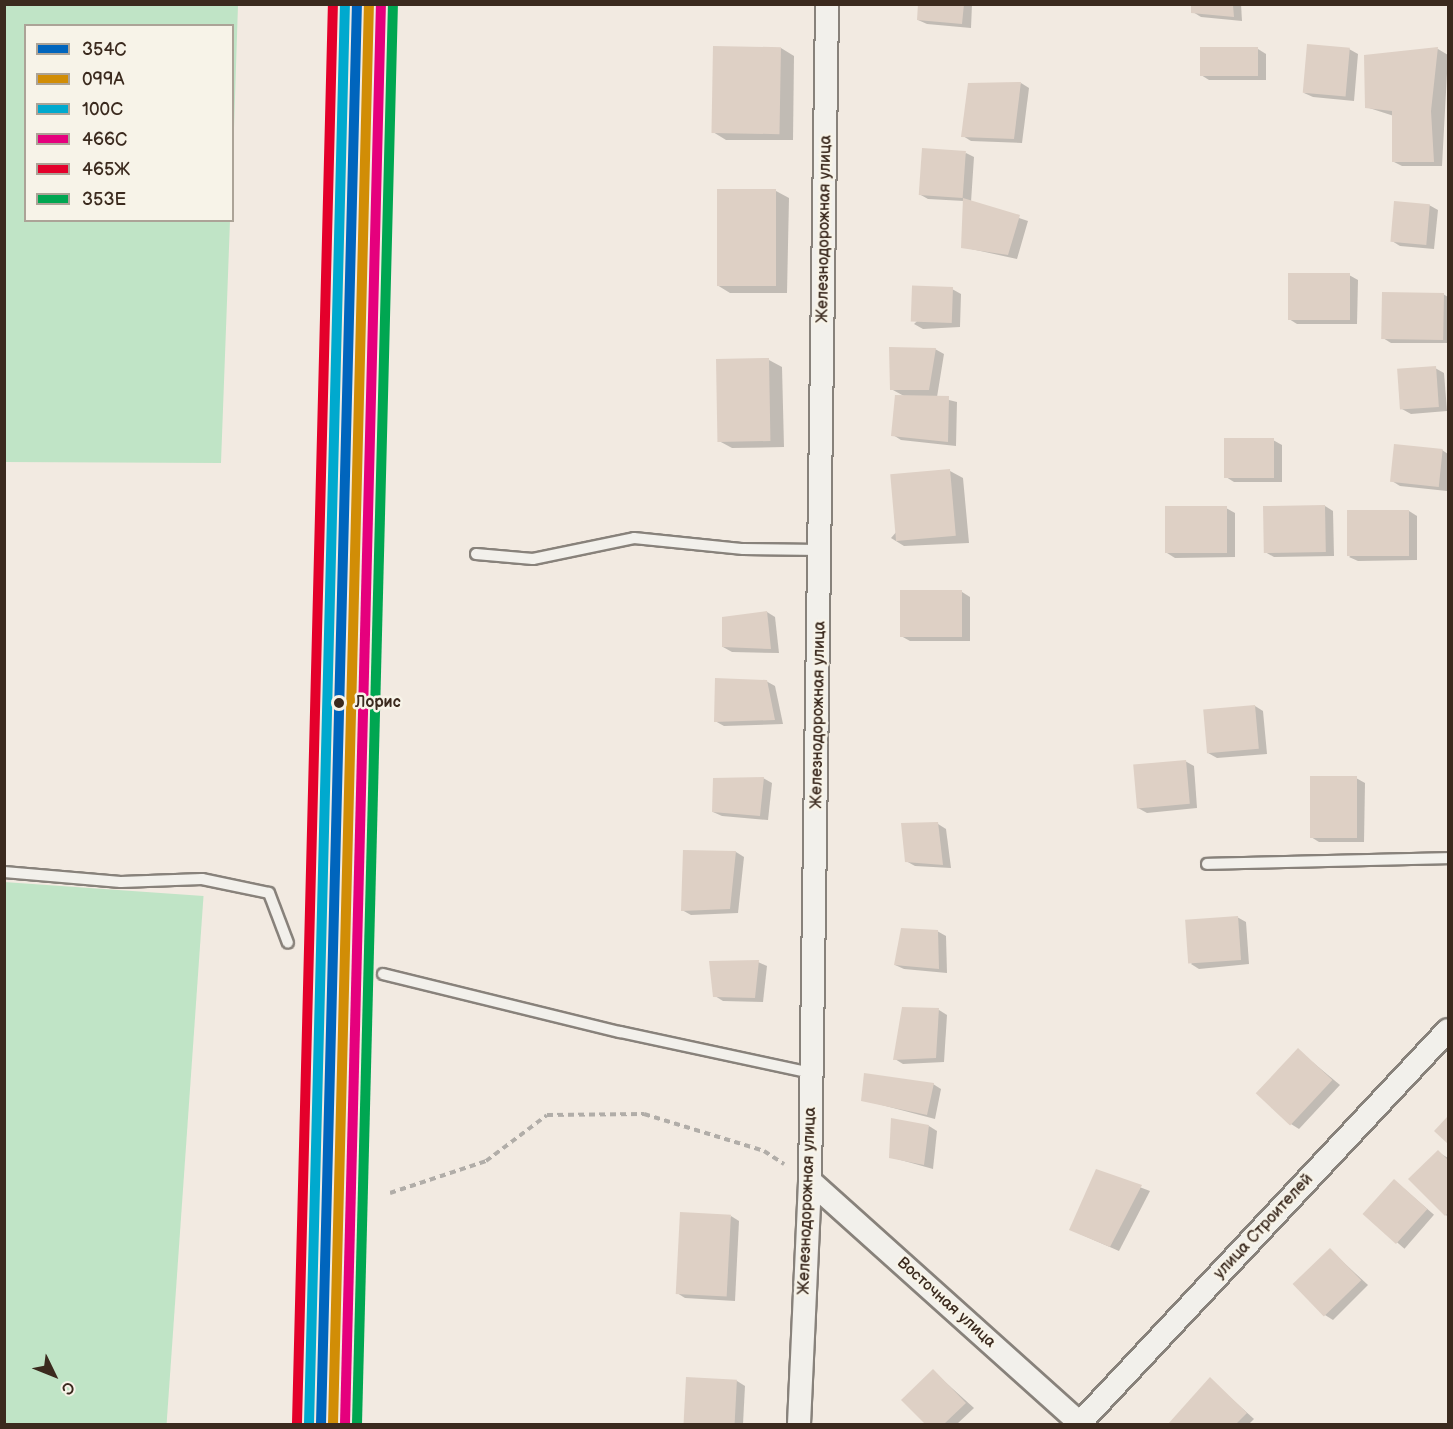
<!DOCTYPE html>
<meta charset="utf-8">
<style>
body{margin:0}
#map{position:relative;width:1453px;height:1429px;overflow:hidden;background:#f2eae1;font-family:"Balsamiq Sans",sans-serif}
div>[style]{position:absolute}
[style*='--x']{left:calc(var(--x)*1px);top:calc(var(--y)*1px);width:calc(var(--w)*1px);rotate:calc(var(--a)*1deg)}
.green>*{inset:0;background:#c0e4c6;transform-origin:0 0}
.shadow>*{inset:0;background:#0003;transform-origin:0 0}
.building>*{inset:0;background:#ded0c5;transform-origin:0 0}
.path>*{height:4px;margin-top:-2px;transform-origin:0;background:repeating-linear-gradient(90deg,#b1ada8 0 6px,transparent 0 10.5px)}
.roads{filter:drop-shadow(2px 0 #88827b) drop-shadow(-2px 0 #88827b) drop-shadow(0 2px #88827b) drop-shadow(0 -2px #88827b)}
.service>*{height:10px;margin:-5px;padding:0 5px;transform-origin:5px;border-radius:5px;background:#f2f0eb}
.minor>*{height:22px;margin:-11px;padding:0 11px;transform-origin:11px;border-radius:11px;background:#f2f0eb}
.rail>*{height:4.5px;margin:-2.25px;padding:0 2.25px;transform-origin:2.25px;border-radius:2.25px;background:#b1ada8}
.rail-1>*{height:10px;margin:-5px;padding:0 5px;transform-origin:5px;border-radius:5px;background:#0065bd}
.rail-2>*{height:10px;margin:-5px;padding:0 5px;transform-origin:5px;border-radius:5px;background:#d18d06}
.rail-3>*{height:10px;margin:-5px;padding:0 5px;transform-origin:5px;border-radius:5px;background:#00a9ce}
.rail-4>*{height:10px;margin:-5px;padding:0 5px;transform-origin:5px;border-radius:5px;background:#e5007d}
.rail-5>*{height:10px;margin:-5px;padding:0 5px;transform-origin:5px;border-radius:5px;background:#e4002b}
.rail-6>*{height:10px;margin:-5px;padding:0 5px;transform-origin:5px;border-radius:5px;background:#00a651}
.dots>*{width:16px;height:16px;translate:-50% -50%;box-sizing:border-box;border:3px solid #f7f3e8;border-radius:50%}
span{translate:-50% -50%;white-space:nowrap;text-align:center;line-height:1.15;-webkit-text-stroke:5px #f7f3e8;paint-order:stroke}
.street-label{font-size:16px;color:#3b2a1e}
.stop-label{font-size:16px;color:#3b2a1e;font-weight:700}
.left{translate:0 -50%;text-align:left}
.frame{position:absolute;inset:0;border:6px solid #3b2a1e;pointer-events:none}
.legend{position:absolute;left:24px;top:24px;width:210px;height:198px;box-sizing:border-box;background:#f7f3e8;border:2px solid #aca397;margin:0;padding:8px 10px;list-style:none;font-size:18px;color:#3b2a1e}
.legend li{display:flex;align-items:center;gap:12px;height:30px}
.legend b{width:30px;border:2px solid #aca397}
.north{position:absolute;left:24px;top:1345px;width:60px;height:60px;-webkit-text-stroke:4px #f7f3e8;paint-order:stroke;rotate:133deg;font-size:16px;font-weight:700;line-height:24px;text-align:center;color:#3b2a1e}
.north::after{content:'';display:block;margin:auto;width:21px;height:27px;background:#3b2a1e;clip-path:polygon(50% 0,100% 100%,50% 72%,0 100%)}
</style>
<div id="map">
<div class="green">
<i style="clip-path:polygon(5px 4px,238px 5px,233px 159px,232px 26px,26px 26px,26px 220px,230px 221px,221px 463px,5px 462px)"></i>
<i style="left:4px;top:882px;width:200px;height:542px;rotate:4deg"></i>
</div>
<div class="shadow">
<i style="clip-path:polygon(919px 4px,972px 4px,971px 28px,927px 24px,918px 20px)"></i>
<i style="clip-path:polygon(1193px 4px,1241px 4px,1242px 21px,1201px 17px,1193px 12px)"></i>
<i style="clip-path:polygon(781px 48px,794px 56px,793px 140px,726px 140px,713px 132px)"></i>
<i style="clip-path:polygon(1258px 49px,1266px 54px,1266px 80px,1209px 80px,1201px 75px)"></i>
<i style="clip-path:polygon(1349px 49px,1358px 54px,1354px 101px,1313px 97px,1304px 93px)"></i>
<i style="clip-path:polygon(1438px 49px,1448px 55px,1442px 166px,1402px 166px,1394px 162px,1394px 116px,1366px 107px,1365px 56px)"></i>
<i style="clip-path:polygon(1021px 83px,1029px 88px,1022px 143px,971px 141px,963px 136px)"></i>
<i style="clip-path:polygon(966px 153px,974px 157px,971px 202px,1028px 221px,1017px 259px,962px 247px,964px 201px,928px 199px,919px 194px)"></i>
<i style="clip-path:polygon(776px 191px,789px 198px,787px 293px,730px 293px,717px 285px)"></i>
<i style="clip-path:polygon(1429px 205px,1438px 210px,1434px 249px,1400px 246px,1392px 241px)"></i>
<i style="clip-path:polygon(1349px 275px,1358px 280px,1357px 324px,1297px 324px,1289px 319px)"></i>
<i style="clip-path:polygon(952px 289px,961px 294px,960px 327px,923px 329px,914px 324px)"></i>
<i style="clip-path:polygon(1443px 294px,1448px 297px,1448px 343px,1391px 343px,1383px 338px)"></i>
<i style="clip-path:polygon(935px 349px,944px 354px,937px 397px,957px 402px,956px 446px,901px 440px,893px 435px,904px 396px,891px 389px)"></i>
<i style="clip-path:polygon(769px 360px,782px 367px,784px 447px,732px 448px,719px 441px)"></i>
<i style="clip-path:polygon(1435px 368px,1444px 373px,1447px 411px,1411px 414px,1402px 409px)"></i>
<i style="clip-path:polygon(1273px 440px,1282px 445px,1282px 482px,1234px 482px,1226px 477px)"></i>
<i style="clip-path:polygon(1442px 450px,1448px 454px,1447px 491px,1400px 486px,1392px 481px)"></i>
<i style="clip-path:polygon(950px 471px,963px 478px,969px 543px,904px 546px,891px 538px)"></i>
<i style="clip-path:polygon(1325px 506px,1333px 511px,1334px 556px,1274px 557px,1265px 552px)"></i>
<i style="clip-path:polygon(1226px 508px,1235px 513px,1235px 557px,1175px 558px,1167px 553px)"></i>
<i style="clip-path:polygon(1409px 511px,1417px 516px,1417px 560px,1358px 561px,1349px 557px)"></i>
<i style="clip-path:polygon(902px 591px,962px 592px,970px 597px,970px 641px,910px 641px,901px 636px)"></i>
<i style="clip-path:polygon(767px 612px,775px 617px,779px 653px,732px 652px,723px 647px)"></i>
<i style="clip-path:polygon(766px 681px,775px 686px,783px 724px,724px 726px,715px 721px)"></i>
<i style="clip-path:polygon(1255px 706px,1263px 711px,1267px 754px,1217px 758px,1208px 753px)"></i>
<i style="clip-path:polygon(1185px 761px,1194px 766px,1197px 808px,1147px 813px,1138px 808px)"></i>
<i style="clip-path:polygon(763px 778px,772px 783px,768px 820px,722px 816px,713px 812px)"></i>
<i style="clip-path:polygon(1356px 778px,1365px 783px,1364px 842px,1319px 842px,1311px 837px)"></i>
<i style="clip-path:polygon(938px 824px,946px 829px,951px 868px,915px 866px,906px 861px)"></i>
<i style="clip-path:polygon(684px 852px,736px 852px,744px 857px,738px 913px,691px 915px,682px 910px)"></i>
<i style="clip-path:polygon(1237px 917px,1246px 922px,1249px 964px,1199px 969px,1191px 964px)"></i>
<i style="clip-path:polygon(937px 931px,946px 936px,947px 973px,904px 969px,895px 965px)"></i>
<i style="clip-path:polygon(758px 962px,767px 966px,763px 1002px,723px 1001px,715px 996px)"></i>
<i style="clip-path:polygon(904px 1009px,939px 1010px,947px 1015px,944px 1062px,903px 1064px,895px 1059px)"></i>
<i style="clip-path:polygon(1298px 1050px,1340px 1085px,1299px 1129px,1291px 1124px)"></i>
<i style="clip-path:polygon(933px 1084px,941px 1089px,935px 1119px,863px 1100px)"></i>
<i style="clip-path:polygon(929px 1126px,937px 1131px,933px 1169px,890px 1157px)"></i>
<i style="clip-path:polygon(1438px 1152px,1448px 1158px,1448px 1217px,1446px 1215px)"></i>
<i style="clip-path:polygon(1097px 1171px,1150px 1191px,1119px 1251px,1080px 1234px)"></i>
<i style="left:1394px;top:1180px;width:53px;height:45px;rotate:41deg"></i>
<i style="clip-path:polygon(731px 1216px,739px 1221px,735px 1301px,685px 1298px,677px 1293px)"></i>
<i style="clip-path:polygon(1330px 1250px,1368px 1285px,1333px 1320px,1325px 1315px)"></i>
<i style="clip-path:polygon(933px 1371px,974px 1408px,957px 1424px,928px 1424px,903px 1400px)"></i>
<i style="clip-path:polygon(688px 1379px,737px 1381px,745px 1386px,743px 1424px,685px 1424px)"></i>
<i style="clip-path:polygon(1210px 1379px,1254px 1419px,1249px 1424px,1170px 1424px)"></i>
</div>
<div class="building">
<i style="clip-path:polygon(918px 4px,964px 4px,962px 24px,917px 20px)"></i>
<i style="clip-path:polygon(1191px 5px,1233px 5px,1234px 17px,1191px 13px)"></i>
<i style="left:1307px;top:44px;width:43px;height:49px;rotate:5deg"></i>
<i style="left:713px;top:46px;width:68px;height:87px;rotate:1deg"></i>
<i style="left:1200px;top:47px;width:58px;height:29px"></i>
<i style="clip-path:polygon(1438px 47px,1431px 111px,1434px 162px,1392px 162px,1392px 111px,1365px 108px,1364px 55px)"></i>
<i style="clip-path:polygon(1021px 82px,1014px 139px,961px 137px,968px 83px)"></i>
<i style="left:922px;top:148px;width:44px;height:47px;rotate:4deg"></i>
<i style="left:717px;top:189px;width:59px;height:97px"></i>
<i style="clip-path:polygon(963px 198px,1020px 215px,1008px 255px,961px 248px)"></i>
<i style="left:1394px;top:201px;width:36px;height:41px;rotate:5deg"></i>
<i style="left:1288px;top:273px;width:62px;height:47px"></i>
<i style="left:953px;top:287px;width:36px;height:41px;rotate:92deg"></i>
<i style="left:1382px;top:292px;width:62px;height:47px;rotate:1deg"></i>
<i style="clip-path:polygon(889px 347px,936px 348px,929px 390px,890px 390px)"></i>
<i style="left:769px;top:358px;width:83px;height:53px;rotate:89deg"></i>
<i style="left:1436px;top:366px;width:41px;height:39px;rotate:86deg"></i>
<i style="clip-path:polygon(895px 395px,949px 396px,948px 442px,891px 436px)"></i>
<i style="left:1274px;top:438px;width:40px;height:50px;rotate:90deg"></i>
<i style="left:1394px;top:444px;width:49px;height:38px;rotate:6deg"></i>
<i style="left:950px;top:469px;width:67px;height:60px;rotate:85deg"></i>
<i style="left:1325px;top:505px;width:47px;height:62px;rotate:89deg"></i>
<i style="left:1227px;top:506px;width:47px;height:62px;rotate:90deg"></i>
<i style="left:1409px;top:510px;width:46px;height:62px;rotate:90deg"></i>
<i style="left:900px;top:590px;width:62px;height:47px"></i>
<i style="clip-path:polygon(767px 611px,771px 649px,722px 647px,722px 617px)"></i>
<i style="clip-path:polygon(715px 678px,767px 680px,775px 720px,714px 722px)"></i>
<i style="left:1255px;top:705px;width:44px;height:52px;rotate:85deg"></i>
<i style="left:1186px;top:760px;width:44px;height:53px;rotate:85deg"></i>
<i style="left:1310px;top:776px;width:47px;height:62px"></i>
<i style="clip-path:polygon(764px 777px,760px 816px,712px 812px,713px 778px)"></i>
<i style="clip-path:polygon(938px 822px,943px 865px,905px 862px,901px 823px)"></i>
<i style="clip-path:polygon(683px 850px,736px 851px,730px 909px,681px 911px)"></i>
<i style="left:1238px;top:916px;width:44px;height:53px;rotate:86deg"></i>
<i style="clip-path:polygon(901px 928px,938px 930px,939px 969px,894px 965px)"></i>
<i style="clip-path:polygon(759px 960px,755px 998px,713px 997px,709px 961px)"></i>
<i style="clip-path:polygon(902px 1007px,939px 1008px,936px 1058px,893px 1060px)"></i>
<i style="left:1298px;top:1048px;width:47px;height:62px;rotate:43deg"></i>
<i style="clip-path:polygon(864px 1073px,934px 1083px,927px 1115px,861px 1101px)"></i>
<i style="clip-path:polygon(1448px 1116px,1448px 1144px,1434px 1131px)"></i>
<i style="clip-path:polygon(891px 1118px,929px 1125px,924px 1165px,889px 1158px)"></i>
<i style="clip-path:polygon(1438px 1150px,1448px 1160px,1448px 1213px,1445px 1216px,1408px 1179px)"></i>
<i style="clip-path:polygon(1096px 1169px,1142px 1185px,1110px 1247px,1069px 1230px)"></i>
<i style="left:1394px;top:1179px;width:45px;height:47px;rotate:42deg"></i>
<i style="left:680px;top:1212px;width:51px;height:82px;rotate:3deg"></i>
<i style="left:1330px;top:1248px;width:45px;height:52px;rotate:46deg"></i>
<i style="clip-path:polygon(933px 1369px,966px 1403px,944px 1424px,925px 1424px,901px 1400px)"></i>
<i style="left:686px;top:1377px;width:51px;height:47px;rotate:3deg"></i>
<i style="clip-path:polygon(1210px 1377px,1247px 1413px,1236px 1424px,1168px 1424px)"></i>
</div>
<div class="path">
<i style="--x:390;--y:1193;--w:101;--a:-18.4"></i>
<i style="--x:486;--y:1161;--w:76;--a:-37"></i>
<i style="--x:547;--y:1115;--w:97;--a:-0.6"></i>
<i style="--x:644;--y:1114;--w:126;--a:17.1"></i>
<i style="--x:764;--y:1151;--w:24;--a:33"></i>
</div>
<div class="roads">
<div class="service">
<i style="--x:476;--y:554;--w:57;--a:5"></i>
<i style="--x:533;--y:559;--w:103;--a:-11.7"></i>
<i style="--x:634;--y:538;--w:110;--a:5.8"></i>
<i style="--x:743;--y:549;--w:77;--a:0.7"></i>
<i style="--x:1207;--y:864;--w:241;--a:-1.4"></i>
<i style="--x:4;--y:872;--w:117;--a:4.9"></i>
<i style="--x:121;--y:882;--w:81;--a:-2.1"></i>
<i style="--x:202;--y:879;--w:68;--a:11.8"></i>
<i style="--x:269;--y:893;--w:53;--a:69.2"></i>
<i style="--x:383;--y:974;--w:244;--a:13.8"></i>
<i style="--x:620;--y:1032;--w:196;--a:12.1"></i>
</div>
<div class="minor">
<i style="--x:810;--y:1181;--w:364;--a:41.9"></i>
<i style="--x:1080;--y:1423;--w:538;--a:-46.88"></i>
<i style="--x:799;--y:1424;--w:243;--a:-87.4"></i>
<i style="--x:810;--y:1181;--w:1177;--a:-89.17"></i>
</div>
</div>
<div class="rail">
<i style="--x:296;--y:1424;--w:1420;--a:-88.55"></i>
</div>
<div class="rail-1">
<i style="--x:321;--y:1424;--w:1420;--a:-88.55"></i>
</div>
<div class="rail-2">
<i style="--x:333;--y:1424;--w:1420;--a:-88.55"></i>
</div>
<div class="rail-3">
<i style="--x:309;--y:1424;--w:1420;--a:-88.55"></i>
</div>
<div class="rail-4">
<i style="--x:345;--y:1424;--w:1419;--a:-88.55"></i>
</div>
<div class="rail-5">
<i style="--x:297;--y:1423;--w:1419;--a:-88.55"></i>
</div>
<div class="rail-6">
<i style="--x:357;--y:1424;--w:1419;--a:-88.55"></i>
</div>
<div class="dots">
<i style="left:339px;top:703px;background:#3b2a1e"></i>
</div>
<div class="street-label">
<span style="left:825px;top:229px;rotate:-89deg">Железнодорожная улица</span>
<span style="left:819px;top:715px;rotate:-89deg">Железнодорожная улица</span>
<span style="left:808px;top:1201px;rotate:-88deg">Железнодорожная улица</span>
<span style="left:1264px;top:1227px;rotate:-47deg">улица Строителей</span>
<span style="left:946px;top:1303px;rotate:42deg">Восточная улица</span>
</div>
<div class="stop-label">
<span class="left" style="left:355px;top:703px">Лорис</span>
</div>
<div class="frame"></div>
<ul class="legend">
<li><b style="height:8px;background:#0065bd"></b>354С</li>
<li><b style="height:8px;background:#d18d06"></b>099А</li>
<li><b style="height:8px;background:#00a9ce"></b>100C</li>
<li><b style="height:8px;background:#e5007d"></b>466С</li>
<li><b style="height:8px;background:#e4002b"></b>465Ж</li>
<li><b style="height:8px;background:#00a651"></b>353Е</li>
</ul>
<div class="north">С</div>
</div>
